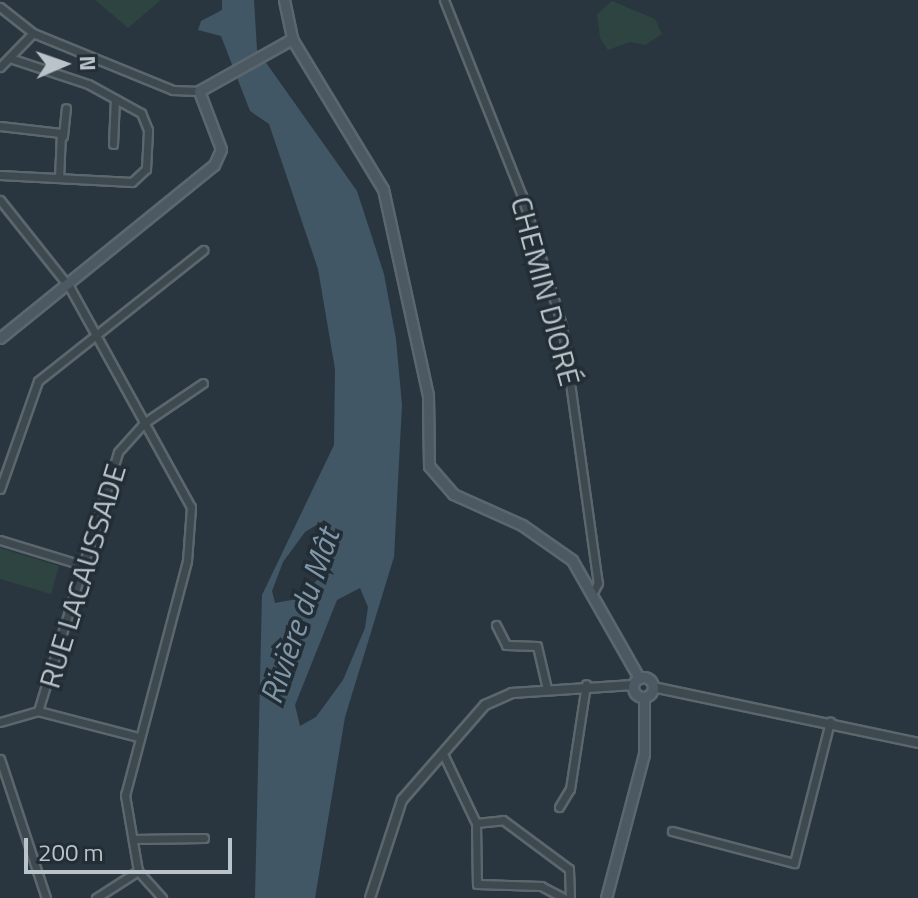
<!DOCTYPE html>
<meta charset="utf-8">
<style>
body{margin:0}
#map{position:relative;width:918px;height:898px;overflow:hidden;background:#2a363f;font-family:"Titillium Web",sans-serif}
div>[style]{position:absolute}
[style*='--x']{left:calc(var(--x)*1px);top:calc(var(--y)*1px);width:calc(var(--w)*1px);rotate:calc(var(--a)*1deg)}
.green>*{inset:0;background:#2e4441}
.water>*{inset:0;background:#415766}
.roads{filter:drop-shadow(2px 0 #5b666d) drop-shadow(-2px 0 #5b666d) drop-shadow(0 2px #5b666d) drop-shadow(0 -2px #5b666d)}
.minor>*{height:7px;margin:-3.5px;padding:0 3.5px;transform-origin:3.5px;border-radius:3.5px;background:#3d484f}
.tertiary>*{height:8px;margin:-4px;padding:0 4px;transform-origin:4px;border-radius:4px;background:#3d484f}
.secondary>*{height:9px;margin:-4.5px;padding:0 4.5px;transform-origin:4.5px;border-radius:4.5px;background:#4c5862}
.secondary>.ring{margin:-4.5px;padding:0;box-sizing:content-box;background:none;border:9px solid #4c5862;border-radius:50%}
span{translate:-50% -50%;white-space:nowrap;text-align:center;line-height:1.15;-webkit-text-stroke:7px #222d35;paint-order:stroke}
.street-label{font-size:30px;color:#bac3ca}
.water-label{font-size:32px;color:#7f97a9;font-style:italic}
.north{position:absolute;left:24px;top:24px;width:80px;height:80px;-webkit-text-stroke:6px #222d35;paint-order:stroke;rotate:88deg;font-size:22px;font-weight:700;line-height:32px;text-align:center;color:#bac3ca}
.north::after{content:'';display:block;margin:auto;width:28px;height:36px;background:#bac3ca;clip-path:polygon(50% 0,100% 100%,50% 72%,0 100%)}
.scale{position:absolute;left:24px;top:838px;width:208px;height:36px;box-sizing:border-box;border:4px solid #bac3ca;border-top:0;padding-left:10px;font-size:24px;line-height:28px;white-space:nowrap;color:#bac3ca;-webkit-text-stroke:6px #222d35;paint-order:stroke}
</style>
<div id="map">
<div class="green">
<i style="clip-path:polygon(95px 0,159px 0,160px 1px,128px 28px)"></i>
<i style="clip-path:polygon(612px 1px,655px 19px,662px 34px,645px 45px,630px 42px,608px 50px,600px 38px,597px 14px)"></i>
<i style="clip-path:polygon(0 548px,59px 566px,51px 594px,0 579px)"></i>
</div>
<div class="water">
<i style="clip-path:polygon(evenodd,222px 0,254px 0,257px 50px,357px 191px,384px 274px,396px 339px,402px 405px,394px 557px,345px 717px,315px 898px,255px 898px,262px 595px,334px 445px,335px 369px,318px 269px,269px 124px,250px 111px,221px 36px,198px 30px,201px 21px,222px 10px,222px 0,323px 521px,330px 527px,333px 550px,329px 569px,297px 599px,275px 603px,272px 591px,283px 562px,305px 532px,323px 521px,222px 0,360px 588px,368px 607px,365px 628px,343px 680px,316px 717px,300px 726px,295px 705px,337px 600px,360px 588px)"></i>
</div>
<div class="roads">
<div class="minor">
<i style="--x:444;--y:0;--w:211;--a:68.3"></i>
<i style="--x:522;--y:196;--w:135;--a:72.8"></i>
<i style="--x:562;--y:325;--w:260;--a:82.1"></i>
<i style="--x:598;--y:583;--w:13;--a:119"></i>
<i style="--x:0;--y:7;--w:42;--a:38.2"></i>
<i style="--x:33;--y:33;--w:151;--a:22.2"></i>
<i style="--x:173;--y:90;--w:26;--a:2"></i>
<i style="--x:0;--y:67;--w:47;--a:-45.9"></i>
<i style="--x:0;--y:126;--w:61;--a:6.5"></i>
<i style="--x:61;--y:133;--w:45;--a:92.5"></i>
<i style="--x:63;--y:136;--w:28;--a:-84"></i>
<i style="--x:113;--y:144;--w:45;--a:-87.5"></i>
<i style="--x:0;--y:175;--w:132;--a:3"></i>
<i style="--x:132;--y:182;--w:19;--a:-43"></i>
<i style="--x:146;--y:169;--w:39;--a:-87"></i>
<i style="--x:148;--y:130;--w:18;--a:-112"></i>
<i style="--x:141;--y:113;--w:60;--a:-151.3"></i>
<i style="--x:88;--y:84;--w:82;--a:-161.6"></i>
<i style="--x:0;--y:200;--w:112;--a:51.5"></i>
<i style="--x:70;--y:288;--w:250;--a:61.1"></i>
<i style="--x:191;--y:507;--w:54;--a:94.2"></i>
<i style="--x:187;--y:561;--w:242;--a:104.8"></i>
<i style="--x:125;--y:795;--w:77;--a:80.3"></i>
<i style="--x:138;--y:871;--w:50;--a:147.3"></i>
<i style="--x:0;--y:489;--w:114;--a:-70.6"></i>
<i style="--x:38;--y:381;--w:211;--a:-38.4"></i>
<i style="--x:0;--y:540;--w:89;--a:17"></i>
<i style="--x:496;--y:625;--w:22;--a:63"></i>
<i style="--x:506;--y:645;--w:31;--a:2"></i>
<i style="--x:537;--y:646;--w:44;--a:76.9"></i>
<i style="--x:38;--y:711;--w:271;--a:-72.8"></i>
<i style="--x:118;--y:452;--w:39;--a:-48"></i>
<i style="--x:144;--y:423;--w:71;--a:-34.1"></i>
<i style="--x:0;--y:722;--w:40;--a:-16"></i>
<i style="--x:38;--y:711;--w:103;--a:14.6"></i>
<i style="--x:444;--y:756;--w:74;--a:64.5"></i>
<i style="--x:476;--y:823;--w:61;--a:89.1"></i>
<i style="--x:477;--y:884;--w:64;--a:1.8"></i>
<i style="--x:541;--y:886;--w:26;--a:28"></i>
<i style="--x:0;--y:759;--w:146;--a:71.7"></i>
<i style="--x:559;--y:807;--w:21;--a:-59"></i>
<i style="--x:570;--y:789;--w:106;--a:-81.3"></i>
<i style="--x:476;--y:823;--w:27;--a:-6"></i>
<i style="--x:503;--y:820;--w:82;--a:36.6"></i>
<i style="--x:569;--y:869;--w:29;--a:88"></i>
<i style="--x:672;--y:831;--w:126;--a:14.7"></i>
<i style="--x:794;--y:863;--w:146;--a:-75.7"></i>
<i style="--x:133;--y:839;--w:71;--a:-0.8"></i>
<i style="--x:138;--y:871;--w:36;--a:48"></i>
</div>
<div class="tertiary">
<i style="--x:653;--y:687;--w:271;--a:11.9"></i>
<i style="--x:370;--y:898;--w:103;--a:-71.9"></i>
<i style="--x:402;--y:800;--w:126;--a:-48.9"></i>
<i style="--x:485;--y:705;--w:30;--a:-24"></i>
<i style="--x:512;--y:693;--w:121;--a:-3.8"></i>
</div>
<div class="secondary">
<i style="--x:284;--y:0;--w:40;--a:78"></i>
<i style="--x:292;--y:39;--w:175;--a:58.8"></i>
<i style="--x:383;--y:189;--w:211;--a:77.7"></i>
<i style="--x:428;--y:395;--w:71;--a:89.2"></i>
<i style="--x:429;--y:466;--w:37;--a:49"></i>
<i style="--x:453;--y:494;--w:76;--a:24.2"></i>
<i style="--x:522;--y:525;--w:61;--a:35"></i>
<i style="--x:572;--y:560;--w:136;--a:60.4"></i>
<i style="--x:0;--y:338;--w:275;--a:-39"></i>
<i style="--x:214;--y:165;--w:17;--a:-66"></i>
<i style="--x:221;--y:149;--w:62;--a:-110.8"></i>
<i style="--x:199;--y:91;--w:107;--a:-29.2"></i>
<i class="ring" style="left:633px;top:677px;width:11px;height:11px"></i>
<i style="--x:606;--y:898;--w:149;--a:-75.2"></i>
<i style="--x:644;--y:754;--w:56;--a:-90"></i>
</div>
</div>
<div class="street-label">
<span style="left:546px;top:291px;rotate:75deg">CHEMIN DIORÉ</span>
<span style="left:82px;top:576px;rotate:-73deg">RUE LACAUSSADE</span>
</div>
<div class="water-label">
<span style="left:299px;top:616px;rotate:-71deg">Rivière du Mât</span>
</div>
<div class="north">N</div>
<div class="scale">200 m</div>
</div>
